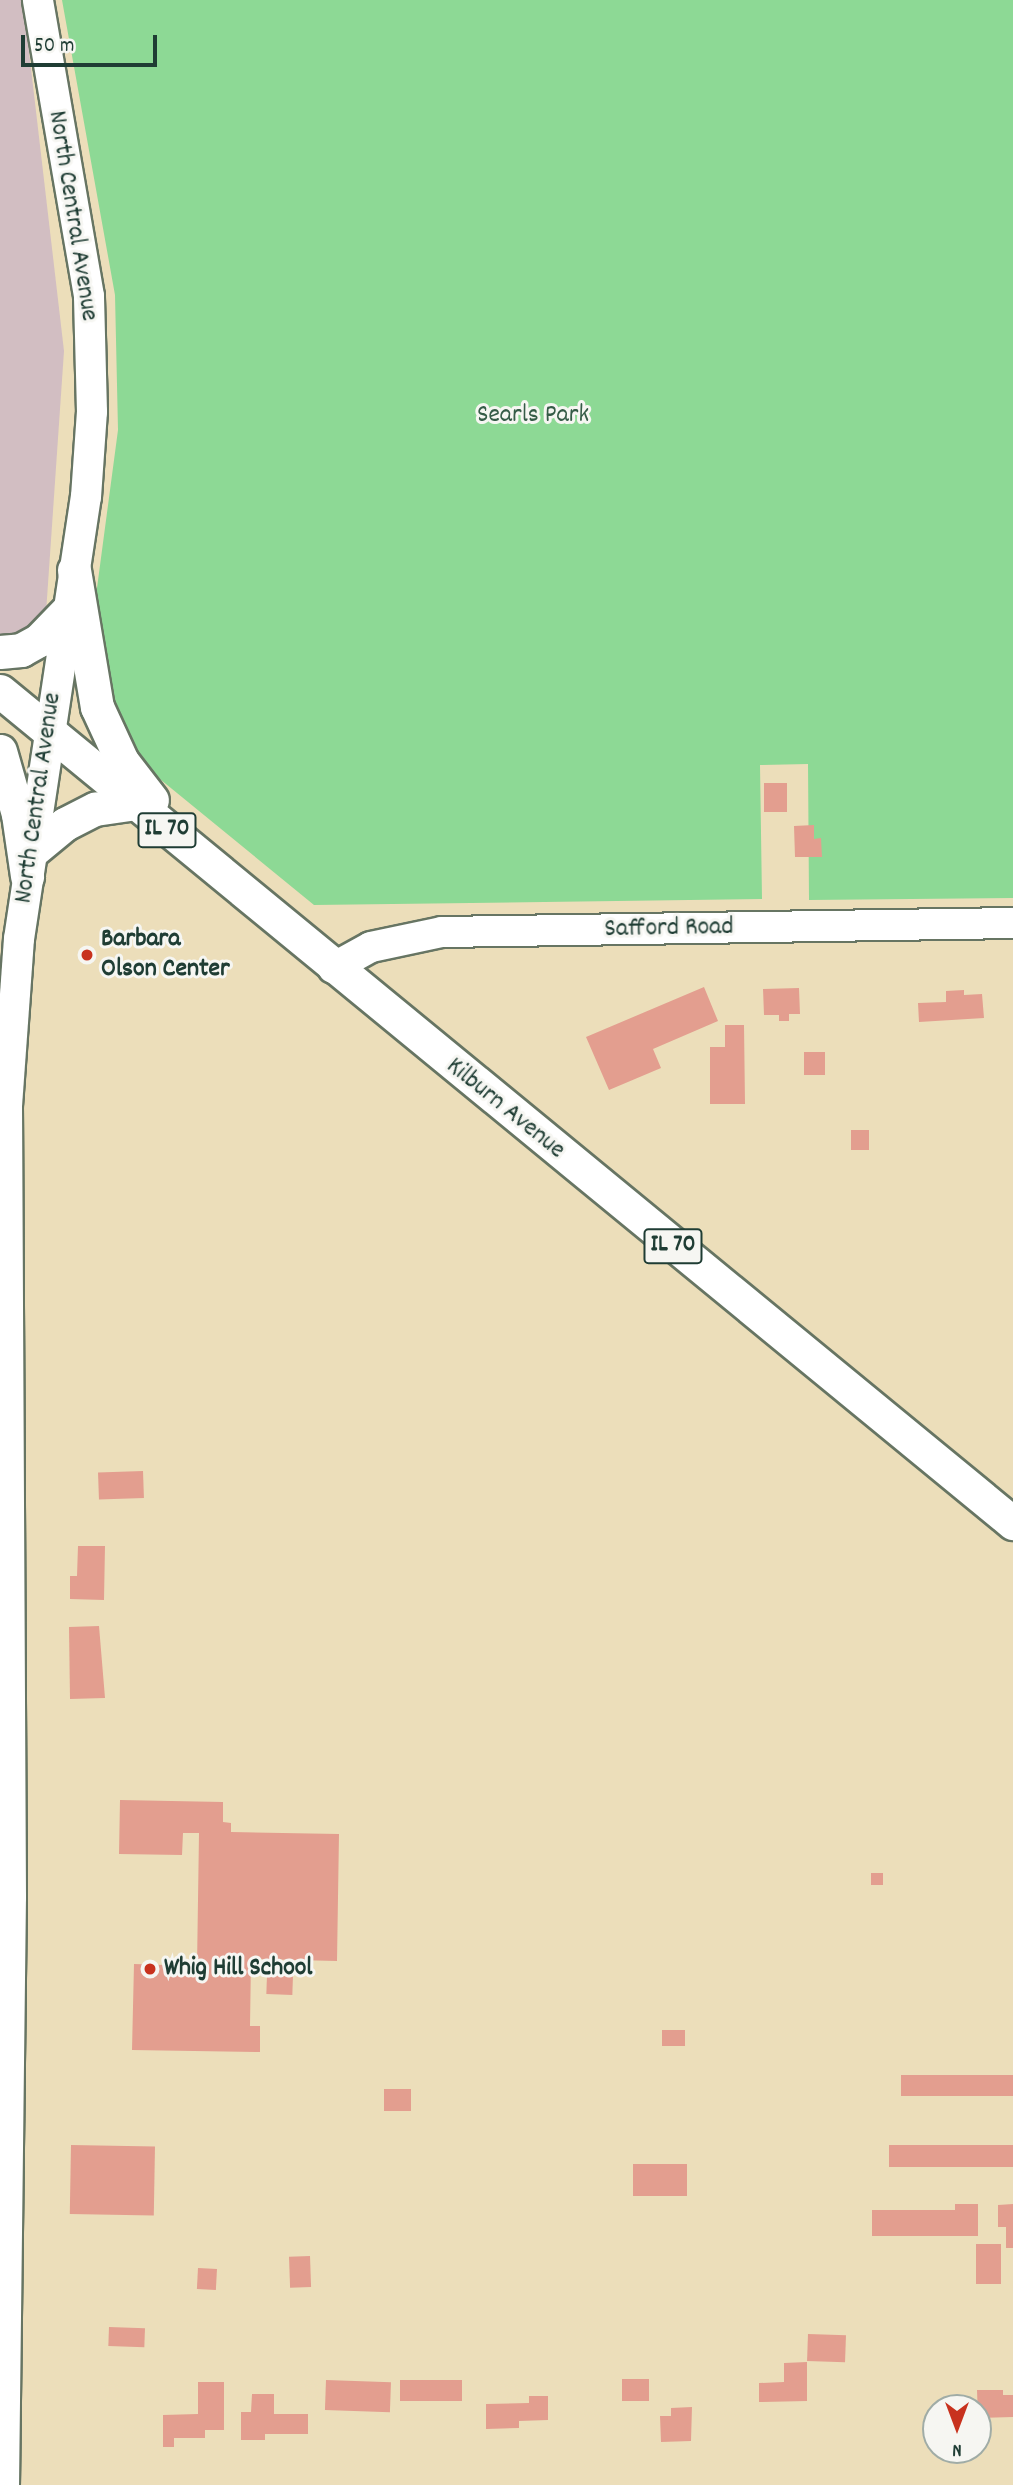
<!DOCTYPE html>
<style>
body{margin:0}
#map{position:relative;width:1013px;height:2485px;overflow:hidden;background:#ecdeba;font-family:Dekko,sans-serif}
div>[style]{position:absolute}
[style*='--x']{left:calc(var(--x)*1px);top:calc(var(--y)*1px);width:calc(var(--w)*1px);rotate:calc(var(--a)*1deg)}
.industrial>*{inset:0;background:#d2bec2}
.green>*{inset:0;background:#8dd995}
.building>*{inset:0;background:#e39e8f;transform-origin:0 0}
.roads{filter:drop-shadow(2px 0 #677563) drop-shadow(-2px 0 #677563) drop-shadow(0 2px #677563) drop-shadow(0 -2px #677563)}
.secondary>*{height:30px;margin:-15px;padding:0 15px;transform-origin:15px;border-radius:15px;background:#fff}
.primary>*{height:33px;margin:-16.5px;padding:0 16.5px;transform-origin:16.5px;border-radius:16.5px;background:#fff}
.dots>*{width:19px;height:19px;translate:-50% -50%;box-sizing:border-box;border:4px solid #f6f6f2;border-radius:50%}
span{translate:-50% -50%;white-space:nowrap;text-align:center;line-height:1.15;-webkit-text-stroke:6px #f6f6f2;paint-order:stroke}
.shield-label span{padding:2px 5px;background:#f6f6f2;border:2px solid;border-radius:5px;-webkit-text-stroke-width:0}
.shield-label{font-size:24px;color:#1f3d34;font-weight:700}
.street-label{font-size:26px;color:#1f3d34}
.park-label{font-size:26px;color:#355c47}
.poi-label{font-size:26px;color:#1f3d34;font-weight:700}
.left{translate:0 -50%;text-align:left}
.north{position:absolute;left:922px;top:2394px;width:70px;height:70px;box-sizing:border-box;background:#f6f6f2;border:2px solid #a0aca6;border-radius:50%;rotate:180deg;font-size:19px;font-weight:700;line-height:28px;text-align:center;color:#1f3d34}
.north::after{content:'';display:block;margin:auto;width:24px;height:32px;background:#c8321e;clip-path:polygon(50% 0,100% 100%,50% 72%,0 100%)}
.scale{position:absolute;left:21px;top:35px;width:136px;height:32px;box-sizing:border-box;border:4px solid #1f3d34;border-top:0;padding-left:9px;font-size:21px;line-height:24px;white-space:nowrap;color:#1f3d34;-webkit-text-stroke:5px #f6f6f2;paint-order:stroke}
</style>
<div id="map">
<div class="industrial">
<i style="clip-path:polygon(0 0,23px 0,64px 351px,46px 613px,25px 637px,0 638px)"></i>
</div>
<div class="green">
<i style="clip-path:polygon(62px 0,1013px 0,1013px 898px,809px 900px,808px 764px,760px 765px,762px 899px,314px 905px,128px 753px,91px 633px,118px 430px,115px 295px)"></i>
</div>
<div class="building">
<i style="left:764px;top:783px;width:23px;height:29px"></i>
<i style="clip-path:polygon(814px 825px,814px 839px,821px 838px,822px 857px,795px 857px,794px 826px)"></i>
<i style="clip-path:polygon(704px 987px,718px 1021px,653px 1049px,661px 1068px,609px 1090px,586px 1037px)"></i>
<i style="clip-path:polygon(799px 988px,800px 1014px,789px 1014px,789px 1021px,779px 1021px,779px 1015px,764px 1015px,763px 989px)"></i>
<i style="clip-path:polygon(964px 990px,964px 995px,982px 994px,984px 1018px,919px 1022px,918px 1003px,946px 1002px,946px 991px)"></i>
<i style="clip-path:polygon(725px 1025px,744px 1025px,745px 1104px,710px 1104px,710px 1047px,725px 1047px)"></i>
<i style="left:804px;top:1052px;width:21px;height:23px"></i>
<i style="left:851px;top:1130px;width:18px;height:20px"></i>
<i style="left:143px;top:1471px;width:27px;height:45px;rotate:88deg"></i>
<i style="clip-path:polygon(78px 1546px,105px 1546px,104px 1600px,70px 1599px,70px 1576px,77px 1576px)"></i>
<i style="clip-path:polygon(99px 1626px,105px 1698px,70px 1699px,69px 1627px)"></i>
<i style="clip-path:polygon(120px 1800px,223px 1802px,223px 1822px,231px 1823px,231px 1832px,339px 1834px,337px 1961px,251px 1959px,250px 2026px,260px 2026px,260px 2052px,132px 2050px,134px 1964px,197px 1966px,199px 1833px,183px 1833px,182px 1855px,119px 1854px)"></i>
<i style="left:871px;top:1873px;width:12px;height:12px"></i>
<i style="left:267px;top:1975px;width:26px;height:19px;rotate:2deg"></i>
<i style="left:662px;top:2030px;width:23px;height:16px"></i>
<i style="left:1013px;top:2075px;width:21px;height:112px;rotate:90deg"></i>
<i style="left:384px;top:2089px;width:27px;height:22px"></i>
<i style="left:71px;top:2145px;width:84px;height:69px;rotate:1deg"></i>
<i style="left:1013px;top:2145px;width:22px;height:124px;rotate:90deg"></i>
<i style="left:633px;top:2164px;width:54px;height:32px"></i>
<i style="clip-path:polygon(955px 2204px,978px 2204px,978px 2236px,872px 2236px,872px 2210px,955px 2210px)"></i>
<i style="clip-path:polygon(1013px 2204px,1013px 2248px,1006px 2248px,1006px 2227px,998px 2227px,998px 2205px)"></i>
<i style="left:1001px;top:2244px;width:40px;height:25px;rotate:90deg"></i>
<i style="left:310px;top:2256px;width:31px;height:21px;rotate:88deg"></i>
<i style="left:198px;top:2268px;width:19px;height:21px;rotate:3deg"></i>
<i style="left:109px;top:2327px;width:36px;height:19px;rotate:2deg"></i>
<i style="left:808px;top:2334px;width:38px;height:27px;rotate:2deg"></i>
<i style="clip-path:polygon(807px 2362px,807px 2401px,759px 2402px,759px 2383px,784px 2382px,784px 2363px)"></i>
<i style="left:622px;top:2379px;width:27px;height:22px"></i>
<i style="left:326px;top:2380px;width:65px;height:30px;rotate:2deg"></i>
<i style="left:400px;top:2380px;width:62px;height:21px"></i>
<i style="clip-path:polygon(198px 2382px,224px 2382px,224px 2430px,205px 2430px,205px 2438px,174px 2438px,174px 2447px,163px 2447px,163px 2415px,198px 2414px)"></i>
<i style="clip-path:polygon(977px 2390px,1003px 2390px,1003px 2395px,1013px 2395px,1013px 2417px,978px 2418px)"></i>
<i style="clip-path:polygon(252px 2394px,274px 2394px,274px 2414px,308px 2414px,308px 2434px,265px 2434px,265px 2440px,241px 2440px,241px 2412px,251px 2412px)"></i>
<i style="clip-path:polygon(529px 2396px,548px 2396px,548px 2420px,519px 2421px,519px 2428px,486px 2429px,486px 2404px,529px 2403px)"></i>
<i style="clip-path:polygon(692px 2407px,691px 2441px,661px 2442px,660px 2416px,671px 2416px,671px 2408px)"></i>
</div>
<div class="roads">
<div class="secondary">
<i style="--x:333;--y:968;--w:43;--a:-28.9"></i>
<i style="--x:371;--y:947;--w:73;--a:-11.9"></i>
<i style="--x:442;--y:932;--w:571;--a:-0.9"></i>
<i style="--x:4;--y:2485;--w:588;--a:-89.32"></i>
<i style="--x:11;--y:1897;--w:791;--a:-90.29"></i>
<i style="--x:7;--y:1106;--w:167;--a:-85.9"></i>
<i style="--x:19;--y:939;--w:447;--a:-81.4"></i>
<i style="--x:86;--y:497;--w:85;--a:-86"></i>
<i style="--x:92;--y:412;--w:116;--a:-91.5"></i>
<i style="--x:89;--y:296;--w:300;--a:-99.8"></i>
</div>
<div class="primary">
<i style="--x:74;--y:570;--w:139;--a:80.5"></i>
<i style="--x:97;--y:707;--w:60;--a:65.2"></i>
<i style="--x:122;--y:761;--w:49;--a:52.4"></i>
<i style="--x:0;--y:652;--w:21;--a:-5"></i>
<i style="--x:21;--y:650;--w:21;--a:-29"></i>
<i style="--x:39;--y:640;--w:40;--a:-46"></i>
<i style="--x:0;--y:691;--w:1311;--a:39.4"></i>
<i style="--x:0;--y:751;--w:66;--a:74.1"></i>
<i style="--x:18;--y:814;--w:63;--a:81.7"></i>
<i style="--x:31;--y:852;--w:44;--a:-39.5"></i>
<i style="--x:65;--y:824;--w:34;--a:-27"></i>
<i style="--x:95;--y:809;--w:40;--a:-8.5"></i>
</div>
</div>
<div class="dots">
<i style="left:87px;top:955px;background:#c8321e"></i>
<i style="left:150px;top:1969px;background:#c8321e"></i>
</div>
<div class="shield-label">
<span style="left:167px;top:830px">IL 70</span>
<span style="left:673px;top:1246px">IL 70</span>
</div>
<div class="street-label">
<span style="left:72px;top:216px;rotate:81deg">North Central Avenue</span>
<span style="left:39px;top:798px;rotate:-82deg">North Central Avenue</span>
<span style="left:669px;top:929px;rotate:-1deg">Safford Road</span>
<span style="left:505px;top:1109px;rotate:39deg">Kilburn Avenue</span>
</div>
<div class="park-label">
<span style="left:533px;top:416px">Searls Park</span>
</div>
<div class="poi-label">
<span class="left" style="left:101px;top:955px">Barbara<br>Olson Center</span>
<span class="left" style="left:164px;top:1969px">Whig Hill School</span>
</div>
<div class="north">N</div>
<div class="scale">50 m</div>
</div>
